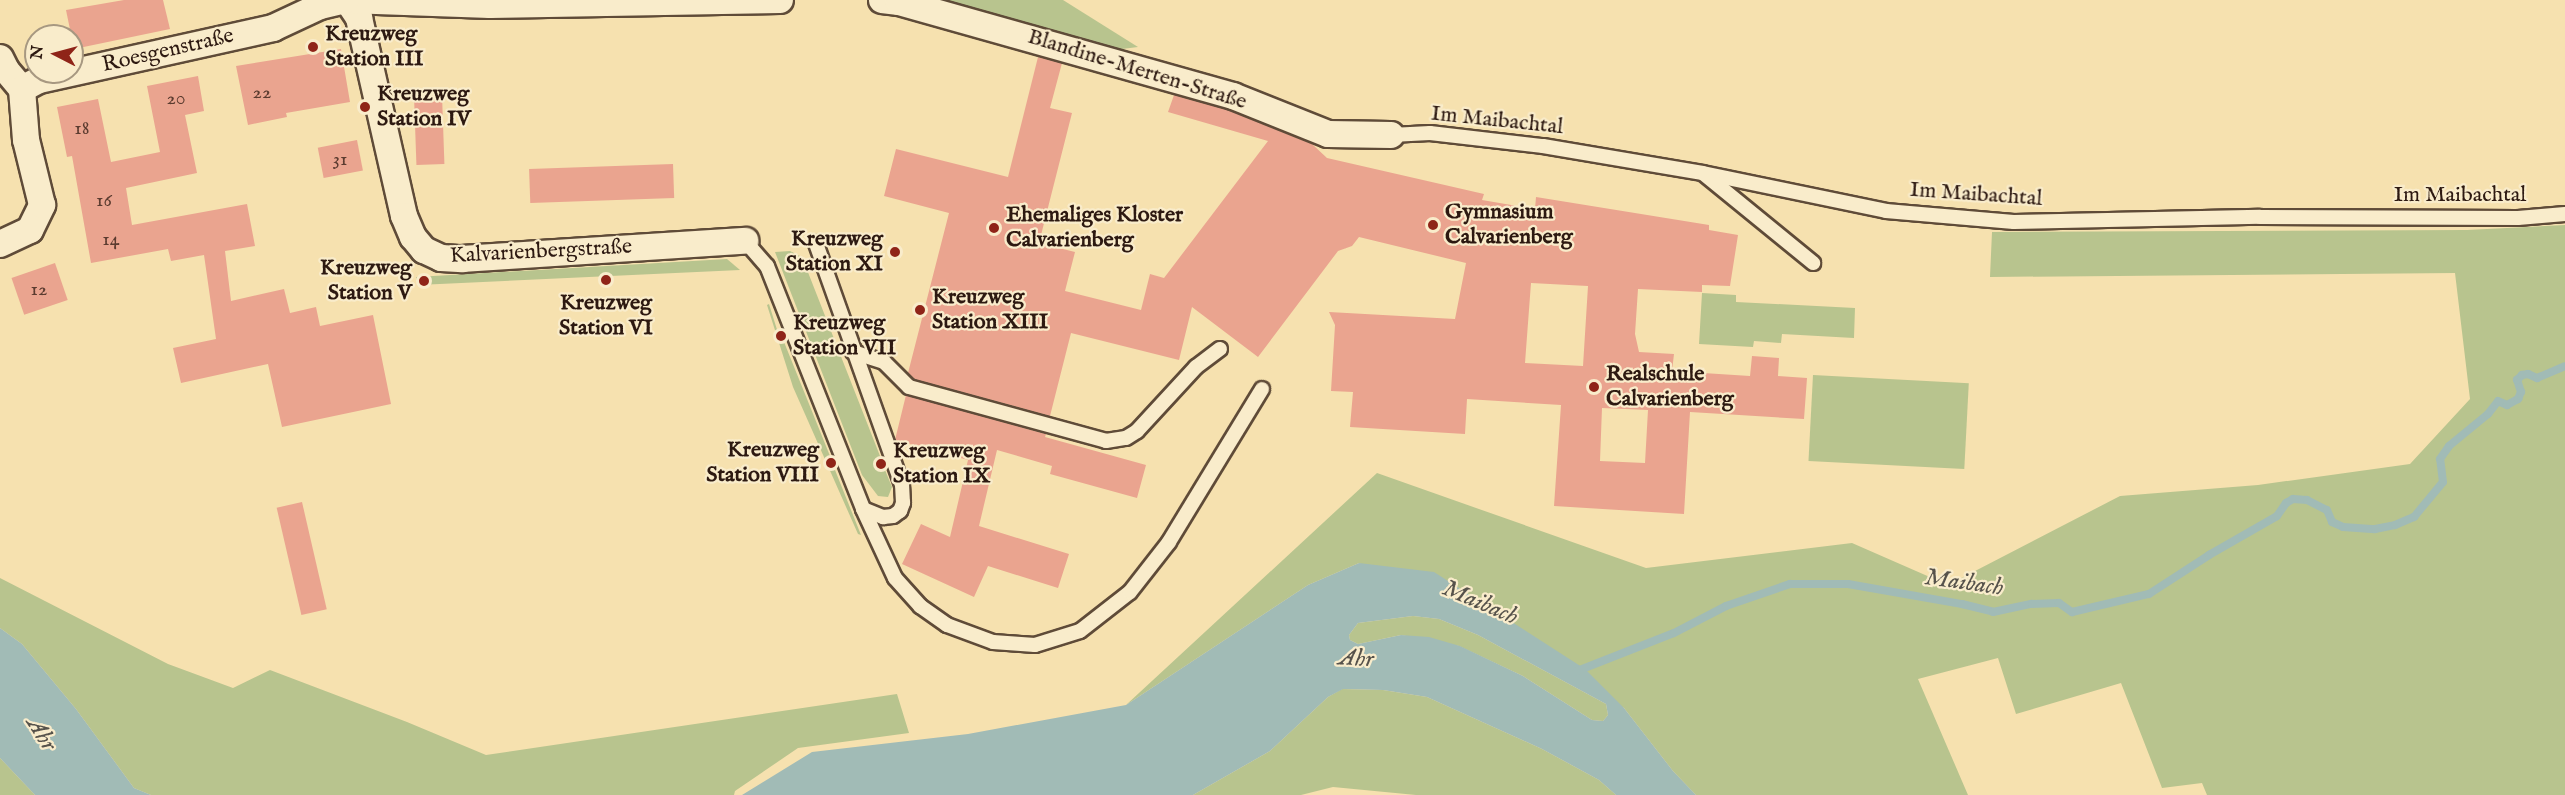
<!DOCTYPE html>
<meta charset="utf-8">
<style>
body{margin:0}
#map{position:relative;width:2565px;height:795px;overflow:hidden;background:#f6e1af;font-family:"IM FELL English",serif}
div>[style]{position:absolute}
[style*='--x']{left:calc(var(--x)*1px);top:calc(var(--y)*1px);width:calc(var(--w)*1px);rotate:calc(var(--a)*1deg)}
.green>*{inset:0;background:#b8c48e;transform-origin:0 0}
.water>*{inset:0;background:#a1bbb6}
.stream>*{height:8px;margin:-4px;padding:0 4px;transform-origin:4px;border-radius:4px;background:#a1bbb6}
.building>*{inset:0;background:#eaa48f;transform-origin:0 0}
.roads{filter:drop-shadow(2px 0 #5f4b38) drop-shadow(-2px 0 #5f4b38) drop-shadow(0 2px #5f4b38) drop-shadow(0 -2px #5f4b38)}
.lane>*{height:14px;margin:-7px;padding:0 7px;transform-origin:7px;border-radius:7px;background:#f9eccb}
.street>*{height:26px;margin:-13px;padding:0 13px;transform-origin:13px;border-radius:13px;background:#f9eccb}
.dots>*{width:16px;height:16px;translate:-50% -50%;box-sizing:border-box;border:3px solid #f9eccb;border-radius:50%}
span{translate:-50% -50%;white-space:nowrap;text-align:center;line-height:1.15;-webkit-text-stroke:4.5px #f9eccb;paint-order:stroke}
.number-label{font-size:20px;color:#5c3c30}
.number-label span{-webkit-text-stroke-width:0}
.poi-label{font-size:22px;color:#2d1911;font-weight:700}
.left{translate:0 -50%;text-align:left}
.right{translate:-100% -50%;text-align:right}
.street-label{font-size:22px;color:#2d1911}
.water-label{font-size:24px;color:#56524b;font-style:italic}
.north{position:absolute;left:24px;top:24px;width:60px;height:60px;box-sizing:border-box;background:#f9eccb;border:2px solid #a79881;border-radius:50%;rotate:276deg;font-size:16px;font-weight:700;line-height:24px;text-align:center;color:#2d1911}
.north::after{content:'';display:block;margin:auto;width:21px;height:27px;background:#8f2418;clip-path:polygon(50% 0,100% 100%,50% 72%,0 100%)}
</style>
<div id="map">
<div class="green">
<i style="clip-path:polygon(945px 0,1063px 0,1138px 47px,1106px 51px)"></i>
<i style="clip-path:polygon(2565px 225px,2565px 795px,2207px 795px,2202px 783px,2162px 788px,2121px 683px,2016px 714px,1998px 658px,1918px 679px,1968px 795px,1696px 795px,1673px 771px,1624px 708px,1359px 563px,1308px 585px,1126px 705px,1377px 473px,1646px 568px,1852px 543px,1948px 585px,2120px 496px,2258px 485px,2410px 464px,2470px 399px,2455px 273px,1990px 277px,1992px 232px,2467px 230px)"></i>
<i style="clip-path:polygon(790px 251px,802px 257px,880px 456px,878px 462px,885px 470px,892px 487px,888px 497px,878px 496px,862px 475px,775px 252px)"></i>
<i style="clip-path:polygon(727px 259px,740px 270px,418px 285px,416px 277px)"></i>
<i style="clip-path:polygon(1702px 293px,1736px 295px,1736px 302px,1855px 308px,1854px 338px,1782px 334px,1781px 343px,1754px 341px,1753px 347px,1699px 344px)"></i>
<i style="clip-path:polygon(769px 304px,779px 336px,784px 342px,830px 456px,831px 467px,835px 470px,861px 535px,858px 534px,793px 387px,767px 305px)"></i>
<i style="left:1813px;top:375px;width:156px;height:86px;rotate:3deg"></i>
<i style="clip-path:polygon(0 578px,168px 664px,233px 688px,270px 670px,407px 722px,486px 755px,897px 694px,909px 733px,798px 748px,735px 791px,734px 795px,151px 795px,134px 788px,76px 709px,22px 644px,0 628px)"></i>
<i style="clip-path:polygon(1413px 616px,1439px 619px,1478px 635px,1606px 704px,1608px 715px,1603px 721px,1592px 720px,1523px 676px,1459px 646px,1401px 635px,1358px 644px,1350px 640px,1349px 635px,1358px 623px)"></i>
<i style="clip-path:polygon(1342px 689px,1383px 690px,1427px 697px,1542px 749px,1599px 780px,1616px 795px,1416px 795px,1333px 787px,1301px 795px,1193px 795px,1270px 751px,1328px 697px)"></i>
<i style="clip-path:polygon(0 758px,35px 795px,0 795px)"></i>
</div>
<div class="water">
<i style="clip-path:polygon(evenodd,1359px 563px,1434px 572px,1585px 669px,1624px 708px,1673px 771px,1696px 795px,1616px 795px,1599px 780px,1542px 749px,1427px 697px,1383px 690px,1343px 689px,1328px 697px,1270px 751px,1193px 795px,742px 795px,812px 752px,968px 734px,1126px 705px,1308px 585px,1359px 563px,1413px 616px,1439px 619px,1478px 635px,1606px 704px,1608px 715px,1603px 721px,1592px 720px,1523px 676px,1460px 646px,1429px 637px,1401px 635px,1358px 644px,1350px 640px,1349px 635px,1358px 623px,1413px 616px)"></i>
<i style="clip-path:polygon(0 628px,22px 644px,76px 709px,134px 788px,151px 795px,35px 795px,0 758px)"></i>
</div>
<div class="stream">
<i style="--x:1577;--y:671;--w:104;--a:-21.4"></i>
<i style="--x:1674;--y:633;--w:59;--a:-27.4"></i>
<i style="--x:1726;--y:606;--w:68;--a:-19"></i>
<i style="--x:1790;--y:584;--w:58;--a:0"></i>
<i style="--x:1848;--y:584;--w:116;--a:10"></i>
<i style="--x:1962;--y:604;--w:32;--a:14"></i>
<i style="--x:1993;--y:612;--w:40;--a:-12"></i>
<i style="--x:2032;--y:604;--w:27;--a:-2"></i>
<i style="--x:2059;--y:603;--w:16;--a:35"></i>
<i style="--x:2072;--y:612;--w:79;--a:-13.2"></i>
<i style="--x:2149;--y:594;--w:72;--a:-33"></i>
<i style="--x:2209;--y:555;--w:78;--a:-29.8"></i>
<i style="--x:2277;--y:516;--w:16;--a:-55"></i>
<i style="--x:2286;--y:503;--w:8;--a:-30"></i>
<i style="--x:2293;--y:499;--w:14;--a:4"></i>
<i style="--x:2307;--y:500;--w:22;--a:27"></i>
<i style="--x:2327;--y:510;--w:13;--a:67"></i>
<i style="--x:2332;--y:522;--w:12;--a:24"></i>
<i style="--x:2343;--y:527;--w:32;--a:4"></i>
<i style="--x:2375;--y:529;--w:20;--a:-11"></i>
<i style="--x:2395;--y:525;--w:21;--a:-23"></i>
<i style="--x:2414;--y:517;--w:45;--a:-50.4"></i>
<i style="--x:2443;--y:482;--w:23;--a:-97"></i>
<i style="--x:2440;--y:459;--w:16;--a:-55"></i>
<i style="--x:2449;--y:446;--w:50;--a:-39.4"></i>
<i style="--x:2488;--y:414;--w:16;--a:-52"></i>
<i style="--x:2498;--y:401;--w:10;--a:24"></i>
<i style="--x:2507;--y:405;--w:13;--a:-29"></i>
<i style="--x:2518;--y:399;--w:8;--a:-67"></i>
<i style="--x:2521;--y:392;--w:13;--a:-108"></i>
<i style="--x:2517;--y:380;--w:7;--a:-45"></i>
<i style="--x:2522;--y:375;--w:6;--a:-9"></i>
<i style="--x:2528;--y:374;--w:10;--a:24"></i>
<i style="--x:2537;--y:378;--w:30;--a:-23"></i>
</div>
<div class="building">
<i style="clip-path:polygon(124px 0,163px 0,170px 29px,74px 49px,66px 10px)"></i>
<i style="clip-path:polygon(341px 49px,350px 102px,286px 113px,287px 117px,248px 125px,236px 66px)"></i>
<i style="clip-path:polygon(evenodd,1038px 57px,1062px 63px,1050px 108px,1072px 113px,1039px 243px,1075px 252px,1065px 291px,1141px 310px,1150px 274px,1164px 278px,1268px 141px,1168px 112px,1174px 95px,1228px 110px,1312px 144px,1327px 158px,1484px 194px,1482px 200px,1535px 209px,1536px 197px,1709px 225px,1709px 230px,1738px 235px,1730px 286px,1702px 285px,1702px 292px,1638px 289px,1635px 334px,1639px 352px,1674px 354px,1672px 371px,1750px 376px,1752px 356px,1779px 358px,1778px 376px,1807px 378px,1804px 419px,1690px 412px,1684px 514px,1554px 506px,1561px 405px,1467px 399px,1465px 434px,1350px 427px,1353px 392px,1331px 391px,1335px 325px,1329px 312px,1455px 319px,1466px 263px,1359px 237px,1352px 246px,1338px 251px,1258px 357px,1192px 307px,1179px 360px,1071px 333px,1050px 416px,914px 379px,908px 373px,949px 213px,884px 196px,896px 149px,1008px 177px,1038px 57px,1531px 283px,1588px 286px,1583px 366px,1525px 363px,1531px 283px,1038px 57px,1602px 408px,1648px 410px,1645px 463px,1600px 461px,1602px 408px)"></i>
<i style="clip-path:polygon(198px 76px,204px 111px,185px 115px,197px 173px,126px 188px,132px 225px,247px 204px,255px 246px,225px 251px,231px 301px,284px 289px,290px 313px,316px 307px,320px 326px,373px 315px,391px 404px,282px 427px,268px 364px,181px 383px,173px 348px,216px 339px,204px 255px,171px 261px,168px 249px,91px 263px,72px 156px,67px 157px,57px 107px,98px 99px,111px 162px,160px 152px,147px 86px)"></i>
<i style="left:442px;top:95px;width:69px;height:28px;rotate:88deg"></i>
<i style="left:357px;top:140px;width:31px;height:40px;rotate:79deg"></i>
<i style="left:673px;top:164px;width:34px;height:144px;rotate:88deg"></i>
<i style="left:55px;top:263px;width:39px;height:46px;rotate:71deg"></i>
<i style="clip-path:polygon(906px 395px,1046px 434px,1045px 437px,1146px 465px,1137px 498px,1050px 474px,1052px 466px,997px 450px,979px 526px,1069px 554px,1058px 588px,988px 566px,974px 597px,902px 564px,921px 524px,950px 537px,968px 460px,895px 440px)"></i>
<i style="left:302px;top:502px;width:110px;height:26px;rotate:77deg"></i>
</div>
<div class="roads">
<div class="lane">
<i style="--x:1391;--y:135;--w:39;--a:-3"></i>
<i style="--x:1430;--y:133;--w:114;--a:6.6"></i>
<i style="--x:1543;--y:146;--w:162;--a:9.6"></i>
<i style="--x:1703;--y:173;--w:187;--a:11.7"></i>
<i style="--x:1886;--y:211;--w:128;--a:4.9"></i>
<i style="--x:2014;--y:222;--w:246;--a:-1.2"></i>
<i style="--x:2260;--y:217;--w:258;--a:0.2"></i>
<i style="--x:2518;--y:218;--w:47;--a:-4.9"></i>
<i style="--x:1704;--y:174;--w:141;--a:39.2"></i>
<i style="--x:745;--y:241;--w:33;--a:49"></i>
<i style="--x:767;--y:266;--w:261;--a:68.4"></i>
<i style="--x:863;--y:509;--w:22;--a:22"></i>
<i style="--x:883;--y:517;--w:10;--a:-6"></i>
<i style="--x:893;--y:516;--w:9;--a:-36"></i>
<i style="--x:900;--y:511;--w:9;--a:-69"></i>
<i style="--x:903;--y:503;--w:18;--a:-93"></i>
<i style="--x:902;--y:485;--w:257;--a:-109.6"></i>
<i style="--x:853;--y:352;--w:33;--a:18"></i>
<i style="--x:884;--y:362;--w:35;--a:45"></i>
<i style="--x:909;--y:387;--w:204;--a:15.3"></i>
<i style="--x:1106;--y:441;--w:20;--a:-9"></i>
<i style="--x:1126;--y:438;--w:13;--a:-32"></i>
<i style="--x:1137;--y:431;--w:87;--a:-47.3"></i>
<i style="--x:1196;--y:367;--w:30;--a:-37"></i>
<i style="--x:863;--y:509;--w:76;--a:65.1"></i>
<i style="--x:895;--y:578;--w:38;--a:48"></i>
<i style="--x:920;--y:606;--w:33;--a:35"></i>
<i style="--x:947;--y:625;--w:49;--a:20.3"></i>
<i style="--x:993;--y:642;--w:42;--a:4.1"></i>
<i style="--x:1035;--y:645;--w:47;--a:-17.3"></i>
<i style="--x:1080;--y:631;--w:63;--a:-38"></i>
<i style="--x:1130;--y:592;--w:63;--a:-52"></i>
<i style="--x:1169;--y:542;--w:179;--a:-58.7"></i>
</div>
<div class="street">
<i style="--x:347;--y:0;--w:22;--a:56"></i>
<i style="--x:359;--y:18;--w:203;--a:77.2"></i>
<i style="--x:404;--y:216;--w:23;--a:67"></i>
<i style="--x:413;--y:237;--w:17;--a:50"></i>
<i style="--x:424;--y:250;--w:19;--a:25"></i>
<i style="--x:441;--y:258;--w:22;--a:3"></i>
<i style="--x:463;--y:259;--w:283;--a:-3.7"></i>
<i style="--x:348;--y:0;--w:142;--a:2"></i>
<i style="--x:490;--y:5;--w:290;--a:-1"></i>
<i style="--x:882;--y:0;--w:17;--a:7"></i>
<i style="--x:899;--y:2;--w:347;--a:15.7"></i>
<i style="--x:1233;--y:96;--w:102;--a:21.8"></i>
<i style="--x:1328;--y:134;--w:63;--a:0.9"></i>
<i style="--x:0;--y:58;--w:13;--a:63"></i>
<i style="--x:6;--y:70;--w:25;--a:50"></i>
<i style="--x:22;--y:89;--w:19;--a:-28"></i>
<i style="--x:39;--y:80;--w:240;--a:-12.5"></i>
<i style="--x:273;--y:28;--w:52;--a:-25.1"></i>
<i style="--x:320;--y:6;--w:27;--a:-13"></i>
<i style="--x:0;--y:244;--w:33;--a:-25"></i>
<i style="--x:30;--y:230;--w:28;--a:-64"></i>
<i style="--x:42;--y:205;--w:67;--a:-103.8"></i>
<i style="--x:26;--y:140;--w:51;--a:-94.5"></i>
</div>
</div>
<div class="dots">
<i style="left:313px;top:47px;background:#8f2418"></i>
<i style="left:365px;top:107px;background:#8f2418"></i>
<i style="left:1433px;top:225px;background:#8f2418"></i>
<i style="left:994px;top:228px;background:#8f2418"></i>
<i style="left:895px;top:252px;background:#8f2418"></i>
<i style="left:606px;top:280px;background:#8f2418"></i>
<i style="left:424px;top:281px;background:#8f2418"></i>
<i style="left:920px;top:310px;background:#8f2418"></i>
<i style="left:781px;top:336px;background:#8f2418"></i>
<i style="left:1594px;top:387px;background:#8f2418"></i>
<i style="left:831px;top:463px;background:#8f2418"></i>
<i style="left:881px;top:464px;background:#8f2418"></i>
</div>
<div class="number-label">
<span style="left:262px;top:92px">22</span>
<span style="left:176px;top:98px">20</span>
<span style="left:82px;top:128px">18</span>
<span style="left:340px;top:159px">31</span>
<span style="left:104px;top:200px">16</span>
<span style="left:111px;top:239px">14</span>
<span style="left:39px;top:289px">12</span>
</div>
<div class="poi-label">
<span class="left" style="left:325px;top:47px">Kreuzweg<br>Station III</span>
<span class="left" style="left:377px;top:107px">Kreuzweg<br>Station IV</span>
<span class="left" style="left:1445px;top:225px">Gymnasium<br>Calvarienberg</span>
<span class="left" style="left:1006px;top:228px">Ehemaliges Kloster<br>Calvarienberg</span>
<span class="right" style="left:883px;top:252px">Kreuzweg<br>Station XI</span>
<span class="right" style="left:412px;top:281px">Kreuzweg<br>Station V</span>
<span class="left" style="left:932px;top:310px">Kreuzweg<br>Station XIII</span>
<span style="left:606px;top:316px">Kreuzweg<br>Station VI</span>
<span class="left" style="left:793px;top:336px">Kreuzweg<br>Station VII</span>
<span class="left" style="left:1606px;top:387px">Realschule<br>Calvarienberg</span>
<span class="right" style="left:819px;top:463px">Kreuzweg<br>Station VIII</span>
<span class="left" style="left:893px;top:464px">Kreuzweg<br>Station IX</span>
</div>
<div class="street-label">
<span style="left:168px;top:51px;rotate:-13deg">Roesgenstraße</span>
<span style="left:1137px;top:70px;rotate:17deg">Blandine-Merten-Straße</span>
<span style="left:1497px;top:121px;rotate:6deg">Im Maibachtal</span>
<span style="left:1976px;top:195px;rotate:4deg">Im Maibachtal</span>
<span style="left:2460px;top:196px">Im Maibachtal</span>
<span style="left:541px;top:252px;rotate:-3deg">Kalvarienbergstraße</span>
</div>
<div class="water-label">
<span style="left:1964px;top:583px;rotate:8deg">Maibach</span>
<span style="left:1480px;top:603px;rotate:23deg">Maibach</span>
<span style="left:1356px;top:659px;rotate:3deg">Ahr</span>
<span style="left:41px;top:734px;rotate:58deg">Ahr</span>
</div>
<div class="north">N</div>
</div>
